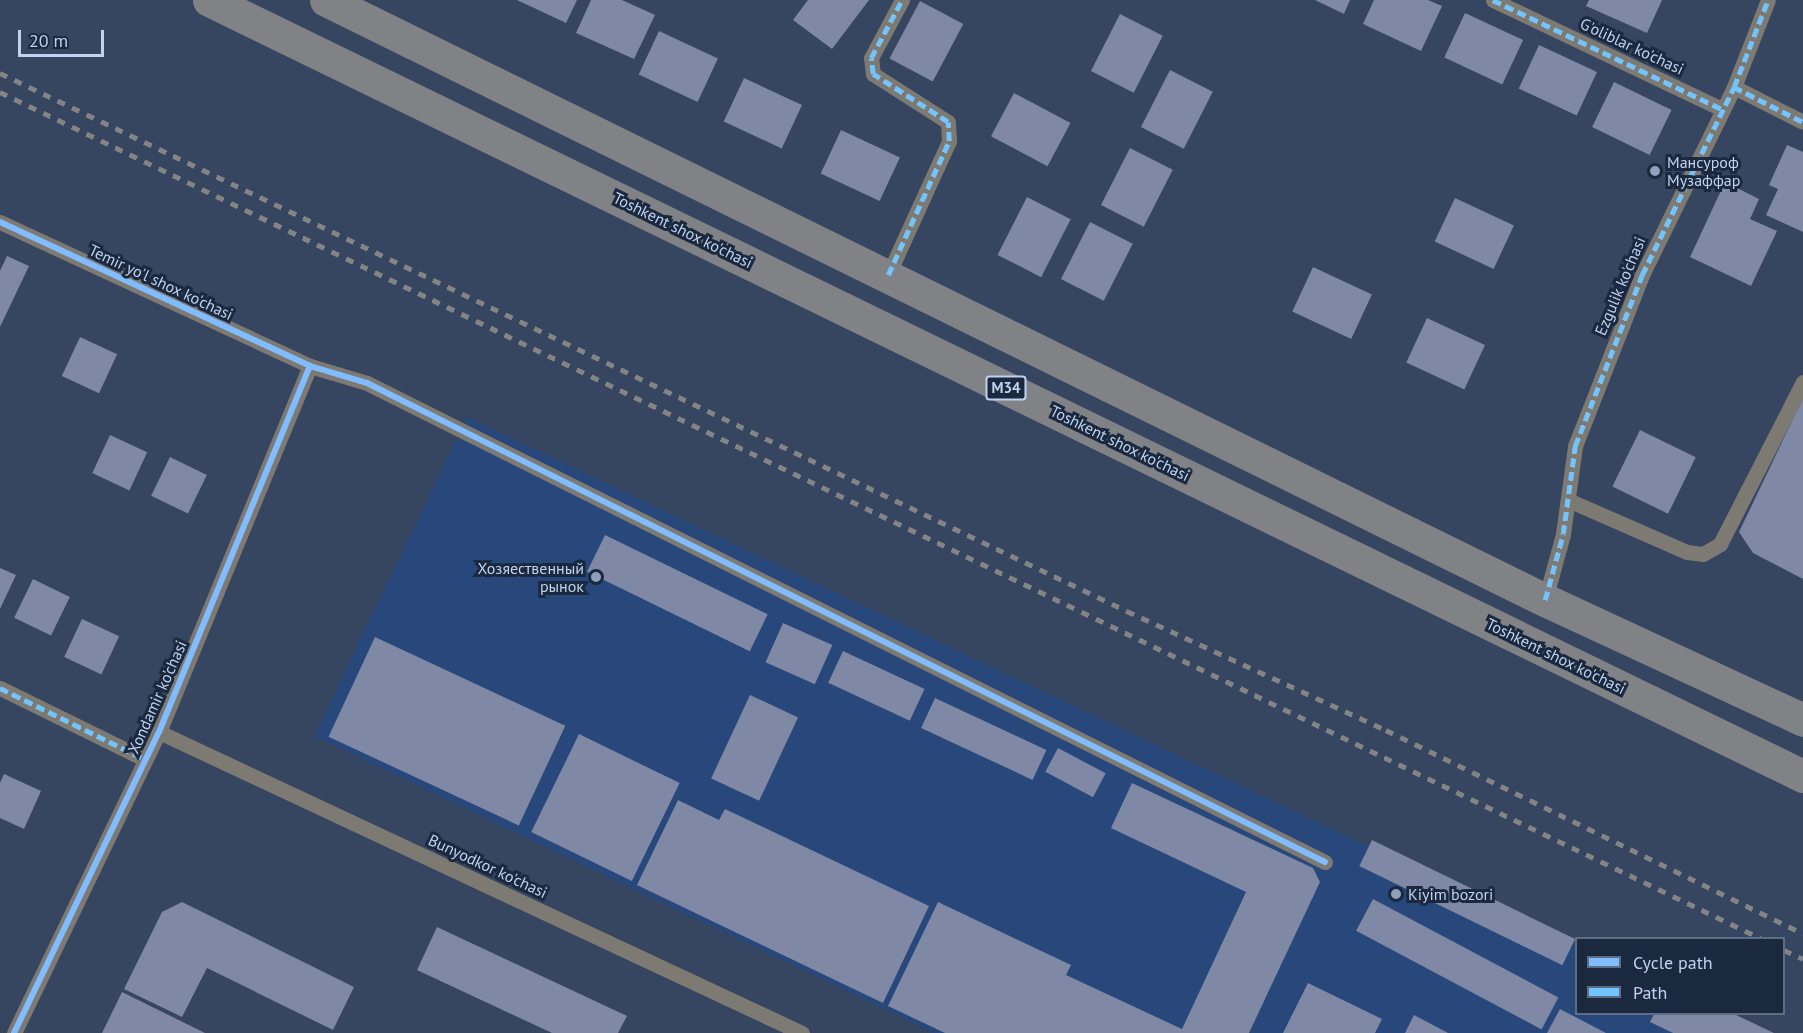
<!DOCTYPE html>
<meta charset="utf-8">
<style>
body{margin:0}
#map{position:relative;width:1803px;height:1033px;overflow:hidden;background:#364560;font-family:"PT Sans",sans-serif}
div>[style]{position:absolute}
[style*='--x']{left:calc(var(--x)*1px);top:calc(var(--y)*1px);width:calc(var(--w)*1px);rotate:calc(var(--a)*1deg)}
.built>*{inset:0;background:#28477a}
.building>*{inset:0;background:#7f88a4;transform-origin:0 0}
.minor>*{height:15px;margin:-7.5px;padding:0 7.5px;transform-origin:7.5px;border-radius:7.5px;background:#7d7973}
.highway>*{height:33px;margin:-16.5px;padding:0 16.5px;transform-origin:16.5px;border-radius:16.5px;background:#818286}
.rail>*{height:4.5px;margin-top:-2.25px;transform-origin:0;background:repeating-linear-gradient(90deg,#838486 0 8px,transparent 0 16px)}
.quiet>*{height:4.5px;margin-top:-2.25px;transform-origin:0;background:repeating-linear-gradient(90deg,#73c3fd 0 9px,transparent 0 13.5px)}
.cycleway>*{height:6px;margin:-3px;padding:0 3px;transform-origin:3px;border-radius:3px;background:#80bcff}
.dots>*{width:16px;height:16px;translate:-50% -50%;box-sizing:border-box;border:3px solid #1b293f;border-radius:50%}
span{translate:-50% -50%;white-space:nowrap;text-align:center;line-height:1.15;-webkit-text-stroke:6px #1b293f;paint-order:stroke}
.shield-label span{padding:2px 4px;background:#1b293f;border:2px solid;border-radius:4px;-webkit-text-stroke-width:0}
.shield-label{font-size:15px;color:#c0d2ef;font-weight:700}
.street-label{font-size:16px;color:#c0d2ef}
.poi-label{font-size:16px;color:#c0d2ef}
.left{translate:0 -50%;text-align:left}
.right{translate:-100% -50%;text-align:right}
.legend{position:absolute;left:1575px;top:937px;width:210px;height:78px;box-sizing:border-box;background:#1b293f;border:2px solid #5d6d85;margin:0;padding:8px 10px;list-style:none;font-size:18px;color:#c0d2ef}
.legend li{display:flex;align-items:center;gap:12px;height:30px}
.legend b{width:30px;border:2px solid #5d6d85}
.scale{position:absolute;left:18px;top:30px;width:86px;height:27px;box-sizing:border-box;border:3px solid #c0d2ef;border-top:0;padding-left:8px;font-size:18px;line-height:21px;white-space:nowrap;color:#c0d2ef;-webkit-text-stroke:4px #1b293f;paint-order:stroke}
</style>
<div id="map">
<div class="built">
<i style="clip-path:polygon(467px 417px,1353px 839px,1576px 948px,1576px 1014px,1709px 1014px,1749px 1033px,934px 1033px,314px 736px)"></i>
</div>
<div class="building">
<i style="clip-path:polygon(517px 0,577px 0,566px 23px)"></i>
<i style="clip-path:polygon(591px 0,622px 0,655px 15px,634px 59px,576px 33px)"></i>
<i style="clip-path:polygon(808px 0,869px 0,832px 49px,793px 20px)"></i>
<i style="clip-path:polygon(1315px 0,1350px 0,1344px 14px)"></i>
<i style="clip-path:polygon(1374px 0,1428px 0,1442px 6px,1421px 51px,1363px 24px)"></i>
<i style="clip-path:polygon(1589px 0,1662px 0,1647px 33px,1586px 6px)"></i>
<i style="left:920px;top:1px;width:49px;height:65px;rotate:28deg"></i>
<i style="left:1465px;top:13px;width:64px;height:49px;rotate:25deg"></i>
<i style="left:1120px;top:14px;width:48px;height:64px;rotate:27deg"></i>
<i style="left:659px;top:31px;width:65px;height:48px;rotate:25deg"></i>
<i style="left:1539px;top:45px;width:64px;height:48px;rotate:25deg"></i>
<i style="left:1170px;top:70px;width:48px;height:64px;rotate:27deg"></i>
<i style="left:744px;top:78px;width:64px;height:48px;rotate:25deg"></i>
<i style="left:1614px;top:82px;width:64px;height:50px;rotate:26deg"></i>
<i style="left:1014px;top:93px;width:64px;height:49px;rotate:28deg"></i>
<i style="left:841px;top:130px;width:65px;height:48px;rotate:25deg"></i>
<i style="clip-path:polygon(1787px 145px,1803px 152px,1803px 232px,1766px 215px,1778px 189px,1769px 185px)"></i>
<i style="left:1130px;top:148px;width:48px;height:64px;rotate:27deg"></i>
<i style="clip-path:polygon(1725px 182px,1759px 199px,1750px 219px,1777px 231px,1751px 286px,1690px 257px)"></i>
<i style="left:1027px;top:197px;width:49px;height:65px;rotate:27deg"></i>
<i style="left:1455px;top:198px;width:65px;height:48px;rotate:25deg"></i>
<i style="left:1090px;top:222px;width:48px;height:64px;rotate:27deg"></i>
<i style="clip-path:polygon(7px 256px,29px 266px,0 327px,0 271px)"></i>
<i style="left:1313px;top:267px;width:65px;height:49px;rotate:25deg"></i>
<i style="left:1427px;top:318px;width:64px;height:49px;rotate:25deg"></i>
<i style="left:80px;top:337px;width:41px;height:43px;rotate:25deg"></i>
<i style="clip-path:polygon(1803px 398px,1803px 579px,1753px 553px,1739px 532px)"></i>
<i style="left:1640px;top:430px;width:62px;height:63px;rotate:26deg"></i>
<i style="left:110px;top:435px;width:41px;height:42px;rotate:25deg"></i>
<i style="left:170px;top:457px;width:41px;height:43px;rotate:26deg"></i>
<i style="left:605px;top:535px;width:181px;height:41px;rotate:26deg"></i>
<i style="clip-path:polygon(0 568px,16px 575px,0 609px)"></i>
<i style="left:33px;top:579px;width:41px;height:43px;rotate:26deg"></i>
<i style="left:82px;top:619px;width:41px;height:42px;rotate:25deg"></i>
<i style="left:783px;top:623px;width:54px;height:43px;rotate:24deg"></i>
<i style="left:375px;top:637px;width:210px;height:110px;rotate:25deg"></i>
<i style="left:843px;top:651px;width:90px;height:35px;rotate:25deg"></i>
<i style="left:750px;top:695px;width:53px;height:92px;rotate:25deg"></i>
<i style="left:935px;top:698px;width:123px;height:33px;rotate:25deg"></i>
<i style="left:579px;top:734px;width:112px;height:109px;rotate:26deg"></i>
<i style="left:1058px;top:748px;width:54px;height:27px;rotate:28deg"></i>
<i style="clip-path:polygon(4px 774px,41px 791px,24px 829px,0 818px,0 783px)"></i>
<i style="clip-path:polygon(1132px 783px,1313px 868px,1320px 882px,1249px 1033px,945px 1033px,888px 1006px,938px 902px,1071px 965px,1066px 975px,1182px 1029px,1246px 892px,1111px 828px)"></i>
<i style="clip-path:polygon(678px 800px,719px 820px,725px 809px,929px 906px,883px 1003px,637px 885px)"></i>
<i style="left:1372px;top:840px;width:226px;height:29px;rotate:26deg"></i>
<i style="left:1373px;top:899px;width:210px;height:36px;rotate:28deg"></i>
<i style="clip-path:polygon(182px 902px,354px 987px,333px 1030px,207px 968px,182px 1017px,124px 989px,162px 912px)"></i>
<i style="clip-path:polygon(437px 927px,627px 1016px,618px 1033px,552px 1033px,417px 970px)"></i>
<i style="clip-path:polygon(1308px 983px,1382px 1019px,1375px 1033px,1283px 1033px)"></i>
<i style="clip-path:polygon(122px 992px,205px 1033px,102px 1033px)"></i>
<i style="clip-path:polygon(1560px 1009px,1606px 1033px,1547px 1033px)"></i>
<i style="clip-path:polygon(1654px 1014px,1734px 1014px,1774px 1033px,1673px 1033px,1650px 1022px)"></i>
<i style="clip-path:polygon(1414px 1015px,1448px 1033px,1405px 1033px)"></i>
</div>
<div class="minor">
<i style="--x:1493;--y:0;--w:254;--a:25.5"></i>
<i style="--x:1734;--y:87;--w:77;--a:26.9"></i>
<i style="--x:0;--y:222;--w:342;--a:24.9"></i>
<i style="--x:310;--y:366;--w:59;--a:16.6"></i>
<i style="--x:367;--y:383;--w:1071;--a:26.57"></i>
<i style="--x:888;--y:275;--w:147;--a:-65.5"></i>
<i style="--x:949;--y:141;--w:19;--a:-93"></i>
<i style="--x:948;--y:122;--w:89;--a:-147.4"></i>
<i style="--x:873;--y:74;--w:16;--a:-97"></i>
<i style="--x:871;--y:58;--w:66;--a:-61.9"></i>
<i style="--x:1568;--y:500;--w:130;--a:23.6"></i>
<i style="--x:1687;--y:552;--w:16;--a:7"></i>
<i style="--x:1703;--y:554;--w:20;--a:-30"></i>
<i style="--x:1720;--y:544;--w:182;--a:-62.9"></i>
<i style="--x:1545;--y:600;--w:68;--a:-74.7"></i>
<i style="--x:1563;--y:534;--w:89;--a:-82.2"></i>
<i style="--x:1575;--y:446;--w:184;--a:-68.6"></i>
<i style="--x:1642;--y:275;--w:209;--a:-63.9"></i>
<i style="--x:1734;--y:87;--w:93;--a:-68.7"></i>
<i style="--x:0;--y:688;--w:161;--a:26.2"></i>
<i style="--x:159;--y:732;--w:710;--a:25.09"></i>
<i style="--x:14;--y:1033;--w:334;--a:-64.3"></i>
<i style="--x:159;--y:732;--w:396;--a:-67.6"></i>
</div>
<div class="highway">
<i style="--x:209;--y:0;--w:1773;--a:25.96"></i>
<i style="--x:326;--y:0;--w:1359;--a:26.21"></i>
<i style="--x:1545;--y:600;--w:285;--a:24.9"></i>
</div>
<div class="rail">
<i style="--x:0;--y:73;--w:1249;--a:25.52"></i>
<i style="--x:1127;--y:611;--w:285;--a:24.7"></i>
<i style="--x:1386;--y:730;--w:464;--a:26"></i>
<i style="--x:0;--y:92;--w:1953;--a:25.67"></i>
<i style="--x:1784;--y:950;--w:21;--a:25"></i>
</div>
<div class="quiet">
<i style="--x:1493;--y:0;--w:254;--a:25.5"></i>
<i style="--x:1734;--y:87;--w:77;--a:26.9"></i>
<i style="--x:888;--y:275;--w:147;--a:-65.5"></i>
<i style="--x:949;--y:141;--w:19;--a:-93"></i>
<i style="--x:948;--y:122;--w:89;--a:-147.4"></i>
<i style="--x:873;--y:74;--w:16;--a:-97"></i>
<i style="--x:871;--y:58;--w:66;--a:-61.9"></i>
<i style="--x:1545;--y:600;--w:68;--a:-74.7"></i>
<i style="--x:1563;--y:534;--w:89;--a:-82.2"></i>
<i style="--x:1575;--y:446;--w:184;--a:-68.6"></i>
<i style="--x:1642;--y:275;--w:209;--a:-63.9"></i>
<i style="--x:1734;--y:87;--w:93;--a:-68.7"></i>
<i style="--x:0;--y:688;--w:161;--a:26.2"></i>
</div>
<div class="cycleway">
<i style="--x:0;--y:222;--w:342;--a:24.9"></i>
<i style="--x:310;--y:366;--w:59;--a:16.6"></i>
<i style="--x:367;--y:383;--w:1071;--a:26.57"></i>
<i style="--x:14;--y:1033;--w:334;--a:-64.3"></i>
<i style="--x:159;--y:732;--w:396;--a:-67.6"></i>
</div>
<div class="dots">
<i style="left:1655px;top:171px;background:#90a1bd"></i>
<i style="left:596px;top:577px;background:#90a1bd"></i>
<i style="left:1396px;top:894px;background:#90a1bd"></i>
</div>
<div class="shield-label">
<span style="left:1006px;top:388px">M34</span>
</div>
<div class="street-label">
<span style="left:1632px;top:46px;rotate:25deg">G'oliblar ko'chasi</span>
<span style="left:683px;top:230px;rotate:26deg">Toshkent shox ko'chasi</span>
<span style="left:161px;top:282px;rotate:25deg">Temir yo'l shox ko'chasi</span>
<span style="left:1620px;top:286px;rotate:-67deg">Ezgulik ko'chasi</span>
<span style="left:1120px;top:443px;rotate:26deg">Toshkent shox ko'chasi</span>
<span style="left:1556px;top:656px;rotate:26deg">Toshkent shox ko'chasi</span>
<span style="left:157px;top:697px;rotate:-66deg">Xondamir ko'chasi</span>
<span style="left:488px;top:866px;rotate:25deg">Bunyodkor ko'chasi</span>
</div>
<div class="poi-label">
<span class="left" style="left:1667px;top:171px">Мансуроф<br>Музаффар</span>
<span class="right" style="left:584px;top:577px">Хозяественный<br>рынок</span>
<span class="left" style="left:1408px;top:894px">Kiyim bozori</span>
</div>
<ul class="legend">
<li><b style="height:8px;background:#80bcff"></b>Cycle path</li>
<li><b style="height:8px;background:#73c3fd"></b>Path</li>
</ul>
<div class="scale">20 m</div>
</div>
